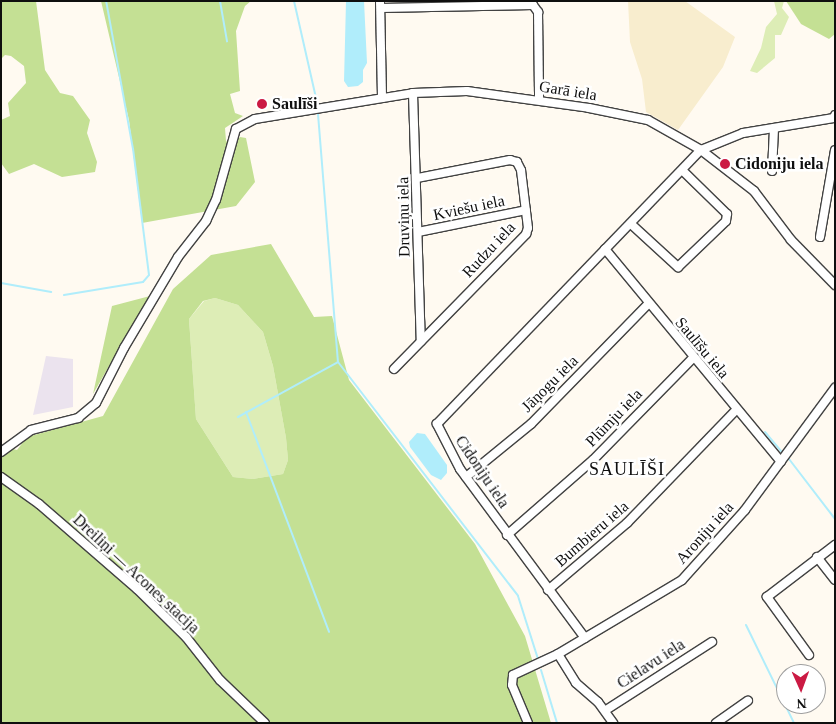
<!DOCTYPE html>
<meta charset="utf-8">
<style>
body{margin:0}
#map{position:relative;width:836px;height:724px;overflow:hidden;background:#fffaf1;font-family:Georgia,serif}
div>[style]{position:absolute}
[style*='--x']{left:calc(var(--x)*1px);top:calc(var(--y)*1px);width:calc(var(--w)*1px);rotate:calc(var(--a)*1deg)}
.industrial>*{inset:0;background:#ebe3ee}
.farmland>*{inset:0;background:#f8edce}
.green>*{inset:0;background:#ddedb6}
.forest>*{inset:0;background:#c4e094}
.water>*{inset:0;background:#b0edfb}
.stream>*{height:2px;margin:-1px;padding:0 1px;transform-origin:1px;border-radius:1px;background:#b0edfb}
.roads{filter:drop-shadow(1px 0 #424242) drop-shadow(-1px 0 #424242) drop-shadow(0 1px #424242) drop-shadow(0 -1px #424242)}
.minor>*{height:8px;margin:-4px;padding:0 4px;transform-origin:4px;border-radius:4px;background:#fff}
.dots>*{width:14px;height:14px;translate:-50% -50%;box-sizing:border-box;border:2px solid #fff;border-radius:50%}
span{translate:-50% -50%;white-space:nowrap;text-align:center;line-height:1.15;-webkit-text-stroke:5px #fff;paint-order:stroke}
.street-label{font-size:16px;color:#0f0f0f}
.poi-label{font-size:16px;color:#0f0f0f;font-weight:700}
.left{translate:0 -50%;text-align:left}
.neighbourhood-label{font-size:18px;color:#0f0f0f;letter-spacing:1px}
.frame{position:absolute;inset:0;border:2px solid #0f0f0f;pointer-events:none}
.north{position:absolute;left:776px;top:664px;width:50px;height:50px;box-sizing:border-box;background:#fff;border:1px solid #9f9f9f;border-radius:50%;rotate:178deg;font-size:14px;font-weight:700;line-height:20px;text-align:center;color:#0f0f0f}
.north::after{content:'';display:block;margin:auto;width:18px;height:22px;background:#cb1a43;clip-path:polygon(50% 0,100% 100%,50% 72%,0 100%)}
</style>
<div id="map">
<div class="industrial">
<i style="clip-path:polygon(46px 356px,73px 359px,73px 407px,33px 415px)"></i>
</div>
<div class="farmland">
<i style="clip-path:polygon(628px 1px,685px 1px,735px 37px,723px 67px,678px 130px,646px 112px,642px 79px,630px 42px)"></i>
</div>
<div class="green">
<i style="clip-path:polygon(774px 1px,784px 1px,782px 8px,789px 17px,781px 35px,775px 35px,775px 58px,757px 73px,750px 71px,761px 48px,766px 27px,777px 14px)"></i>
<i style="clip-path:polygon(215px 298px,238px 305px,263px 332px,273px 366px,286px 438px,288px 460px,283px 474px,253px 479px,233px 477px,196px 419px,189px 319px,204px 301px)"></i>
</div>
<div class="forest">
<i style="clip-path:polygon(1px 1px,36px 1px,45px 70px,60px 93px,73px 96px,90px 120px,87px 133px,97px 162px,95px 172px,62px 177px,34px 164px,9px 174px,1px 163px,1px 120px,10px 116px,8px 103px,26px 83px,24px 66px,11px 56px,5px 55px,1px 59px)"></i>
<i style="clip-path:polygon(101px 1px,251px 1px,245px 6px,236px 31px,240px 91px,230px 94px,235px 113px,243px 116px,225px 128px,226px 141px,232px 145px,240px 137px,246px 138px,255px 182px,236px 206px,142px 223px,129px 120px)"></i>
<i style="clip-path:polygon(786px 1px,835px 1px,835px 34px,829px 39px,801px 24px)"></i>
<i style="clip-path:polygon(evenodd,271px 244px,314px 317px,332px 316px,349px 380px,475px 544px,525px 636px,551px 723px,1px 723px,1px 446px,17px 450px,27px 437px,103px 416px,173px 289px,211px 255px,271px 244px,215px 298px,238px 305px,263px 332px,273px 366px,286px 438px,288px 460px,283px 474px,253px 479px,233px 477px,196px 419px,189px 319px,203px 301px,215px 298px)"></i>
<i style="clip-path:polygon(150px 296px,120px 347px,93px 394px,112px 306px)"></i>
</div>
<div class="water">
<i style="clip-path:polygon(346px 1px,364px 1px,367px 63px,363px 70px,363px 82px,358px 86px,348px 87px,344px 81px)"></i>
<i style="clip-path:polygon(417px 433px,425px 434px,447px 465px,447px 473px,441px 480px,431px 475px,410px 447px,409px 442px)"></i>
</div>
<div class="stream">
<i style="--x:220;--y:1;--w:41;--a:80.1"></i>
<i style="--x:294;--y:1;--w:104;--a:77.2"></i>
<i style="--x:318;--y:114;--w:249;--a:85.4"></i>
<i style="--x:338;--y:362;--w:295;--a:52.4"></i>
<i style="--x:518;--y:596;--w:66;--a:72.4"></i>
<i style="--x:1;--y:283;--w:51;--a:10.2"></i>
<i style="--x:64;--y:295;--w:80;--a:-9.3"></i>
<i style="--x:143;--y:282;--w:9;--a:-49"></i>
<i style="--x:149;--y:275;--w:127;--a:-97.2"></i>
<i style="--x:133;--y:149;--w:150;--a:-100.3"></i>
<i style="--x:246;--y:412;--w:235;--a:69.3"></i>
<i style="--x:238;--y:417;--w:114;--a:-28.8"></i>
<i style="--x:765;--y:432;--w:26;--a:50"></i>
<i style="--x:789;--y:459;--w:76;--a:52.5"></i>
<i style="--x:746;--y:625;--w:109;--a:63.9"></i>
<i style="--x:541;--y:670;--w:55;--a:73.2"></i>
</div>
<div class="roads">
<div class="minor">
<i style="--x:380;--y:1;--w:97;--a:88.8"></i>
<i style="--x:381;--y:8;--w:152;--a:-1.1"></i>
<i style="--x:533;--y:5;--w:9;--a:54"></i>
<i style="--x:538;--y:12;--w:88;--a:89.3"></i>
<i style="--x:413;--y:93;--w:248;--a:88.2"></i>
<i style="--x:772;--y:171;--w:43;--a:-87.3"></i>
<i style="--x:631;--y:224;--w:64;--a:42.5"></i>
<i style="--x:678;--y:267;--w:66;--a:-43.8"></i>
<i style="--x:726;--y:221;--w:7;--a:-82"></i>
<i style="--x:727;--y:214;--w:62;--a:-135.7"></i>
<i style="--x:418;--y:232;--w:110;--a:-11.5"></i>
<i style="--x:820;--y:237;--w:88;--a:-80.2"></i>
<i style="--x:605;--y:249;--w:276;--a:50.4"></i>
<i style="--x:394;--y:369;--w:189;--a:-45.6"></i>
<i style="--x:526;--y:234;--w:6;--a:-72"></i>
<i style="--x:528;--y:228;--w:58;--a:-96.9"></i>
<i style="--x:521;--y:170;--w:9;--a:-117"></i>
<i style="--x:517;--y:162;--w:7;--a:-164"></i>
<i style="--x:510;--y:160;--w:95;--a:169"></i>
<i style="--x:1;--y:452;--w:37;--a:-36"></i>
<i style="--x:31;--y:430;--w:49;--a:-14.3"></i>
<i style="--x:78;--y:418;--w:23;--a:-40"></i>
<i style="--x:96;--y:403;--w:62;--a:-63"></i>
<i style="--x:124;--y:348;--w:106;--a:-59.3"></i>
<i style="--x:178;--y:257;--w:46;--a:-52.1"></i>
<i style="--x:206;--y:221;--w:23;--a:-65"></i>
<i style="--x:216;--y:200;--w:74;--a:-74.3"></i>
<i style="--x:236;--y:129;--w:21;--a:-28"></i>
<i style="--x:255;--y:119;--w:160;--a:-9.3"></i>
<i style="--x:413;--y:93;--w:54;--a:-2.1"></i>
<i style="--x:467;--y:91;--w:123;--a:7.9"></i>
<i style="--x:589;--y:108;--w:60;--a:11.5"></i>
<i style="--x:648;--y:120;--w:61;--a:29.5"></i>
<i style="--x:701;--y:150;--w:67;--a:37.7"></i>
<i style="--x:754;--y:191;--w:61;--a:52.9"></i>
<i style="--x:791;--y:240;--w:63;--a:45.6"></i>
<i style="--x:1;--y:477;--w:47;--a:35.4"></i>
<i style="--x:39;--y:504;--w:130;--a:40.9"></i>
<i style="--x:137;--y:589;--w:69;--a:44.4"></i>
<i style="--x:186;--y:637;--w:55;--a:51.7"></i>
<i style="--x:220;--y:680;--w:62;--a:43.7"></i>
<i style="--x:466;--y:477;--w:84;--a:-39.2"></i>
<i style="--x:531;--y:424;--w:168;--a:-45.7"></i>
<i style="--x:507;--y:535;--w:114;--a:-41.1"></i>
<i style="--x:593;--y:460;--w:143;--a:-45.6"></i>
<i style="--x:817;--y:557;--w:29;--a:52"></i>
<i style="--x:548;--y:590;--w:104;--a:-40.3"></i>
<i style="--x:627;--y:523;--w:157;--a:-46"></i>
<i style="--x:585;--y:638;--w:210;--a:-126.5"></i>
<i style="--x:460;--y:469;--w:51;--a:-117.1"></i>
<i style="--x:437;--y:424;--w:380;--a:-46.1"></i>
<i style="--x:701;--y:150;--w:45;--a:-22"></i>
<i style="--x:743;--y:133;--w:92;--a:-9.4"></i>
<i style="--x:834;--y:118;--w:3;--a:-72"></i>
<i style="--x:558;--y:654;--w:34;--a:58"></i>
<i style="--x:576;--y:683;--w:29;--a:41"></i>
<i style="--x:598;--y:702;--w:26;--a:54"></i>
<i style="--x:809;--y:655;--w:72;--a:-125.9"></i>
<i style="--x:767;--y:597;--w:86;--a:-37.4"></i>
<i style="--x:606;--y:710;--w:126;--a:-32.7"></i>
<i style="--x:528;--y:723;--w:41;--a:-112.8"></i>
<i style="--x:512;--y:685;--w:10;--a:-84"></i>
<i style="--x:513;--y:675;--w:50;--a:-25"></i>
<i style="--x:558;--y:654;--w:144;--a:-30.8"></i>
<i style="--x:682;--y:580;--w:94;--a:-48"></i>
<i style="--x:745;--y:510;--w:152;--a:-53.6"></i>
<i style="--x:716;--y:723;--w:39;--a:-35"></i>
</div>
</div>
<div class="dots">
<i style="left:262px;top:104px;background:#cb1a43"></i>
<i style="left:725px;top:164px;background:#cb1a43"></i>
</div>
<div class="street-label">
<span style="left:568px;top:91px;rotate:9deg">Garā iela</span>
<span style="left:469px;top:208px;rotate:-12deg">Kviešu iela</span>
<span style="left:404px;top:217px;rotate:-91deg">Druviņu iela</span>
<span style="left:489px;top:250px;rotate:-47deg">Rudzu iela</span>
<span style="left:702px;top:348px;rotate:50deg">Saulīšu iela</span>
<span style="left:550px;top:384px;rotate:-45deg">Jāņogu iela</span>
<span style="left:614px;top:418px;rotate:-46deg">Plūmju iela</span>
<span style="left:482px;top:472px;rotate:56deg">Cidoniju iela</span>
<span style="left:705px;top:533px;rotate:-48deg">Aroniju iela</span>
<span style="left:592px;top:534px;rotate:-41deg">Bumbieru iela</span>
<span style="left:136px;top:574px;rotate:43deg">Dreiliņi — Acones stacija</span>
<span style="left:651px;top:664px;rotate:-33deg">Cielavu iela</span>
</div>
<div class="poi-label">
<span class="left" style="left:272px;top:104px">Saulīši</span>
<span class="left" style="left:735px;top:164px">Cidoniju iela</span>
</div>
<div class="neighbourhood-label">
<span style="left:627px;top:469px">SAULĪŠI</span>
</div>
<div class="frame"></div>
<div class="north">N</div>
</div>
